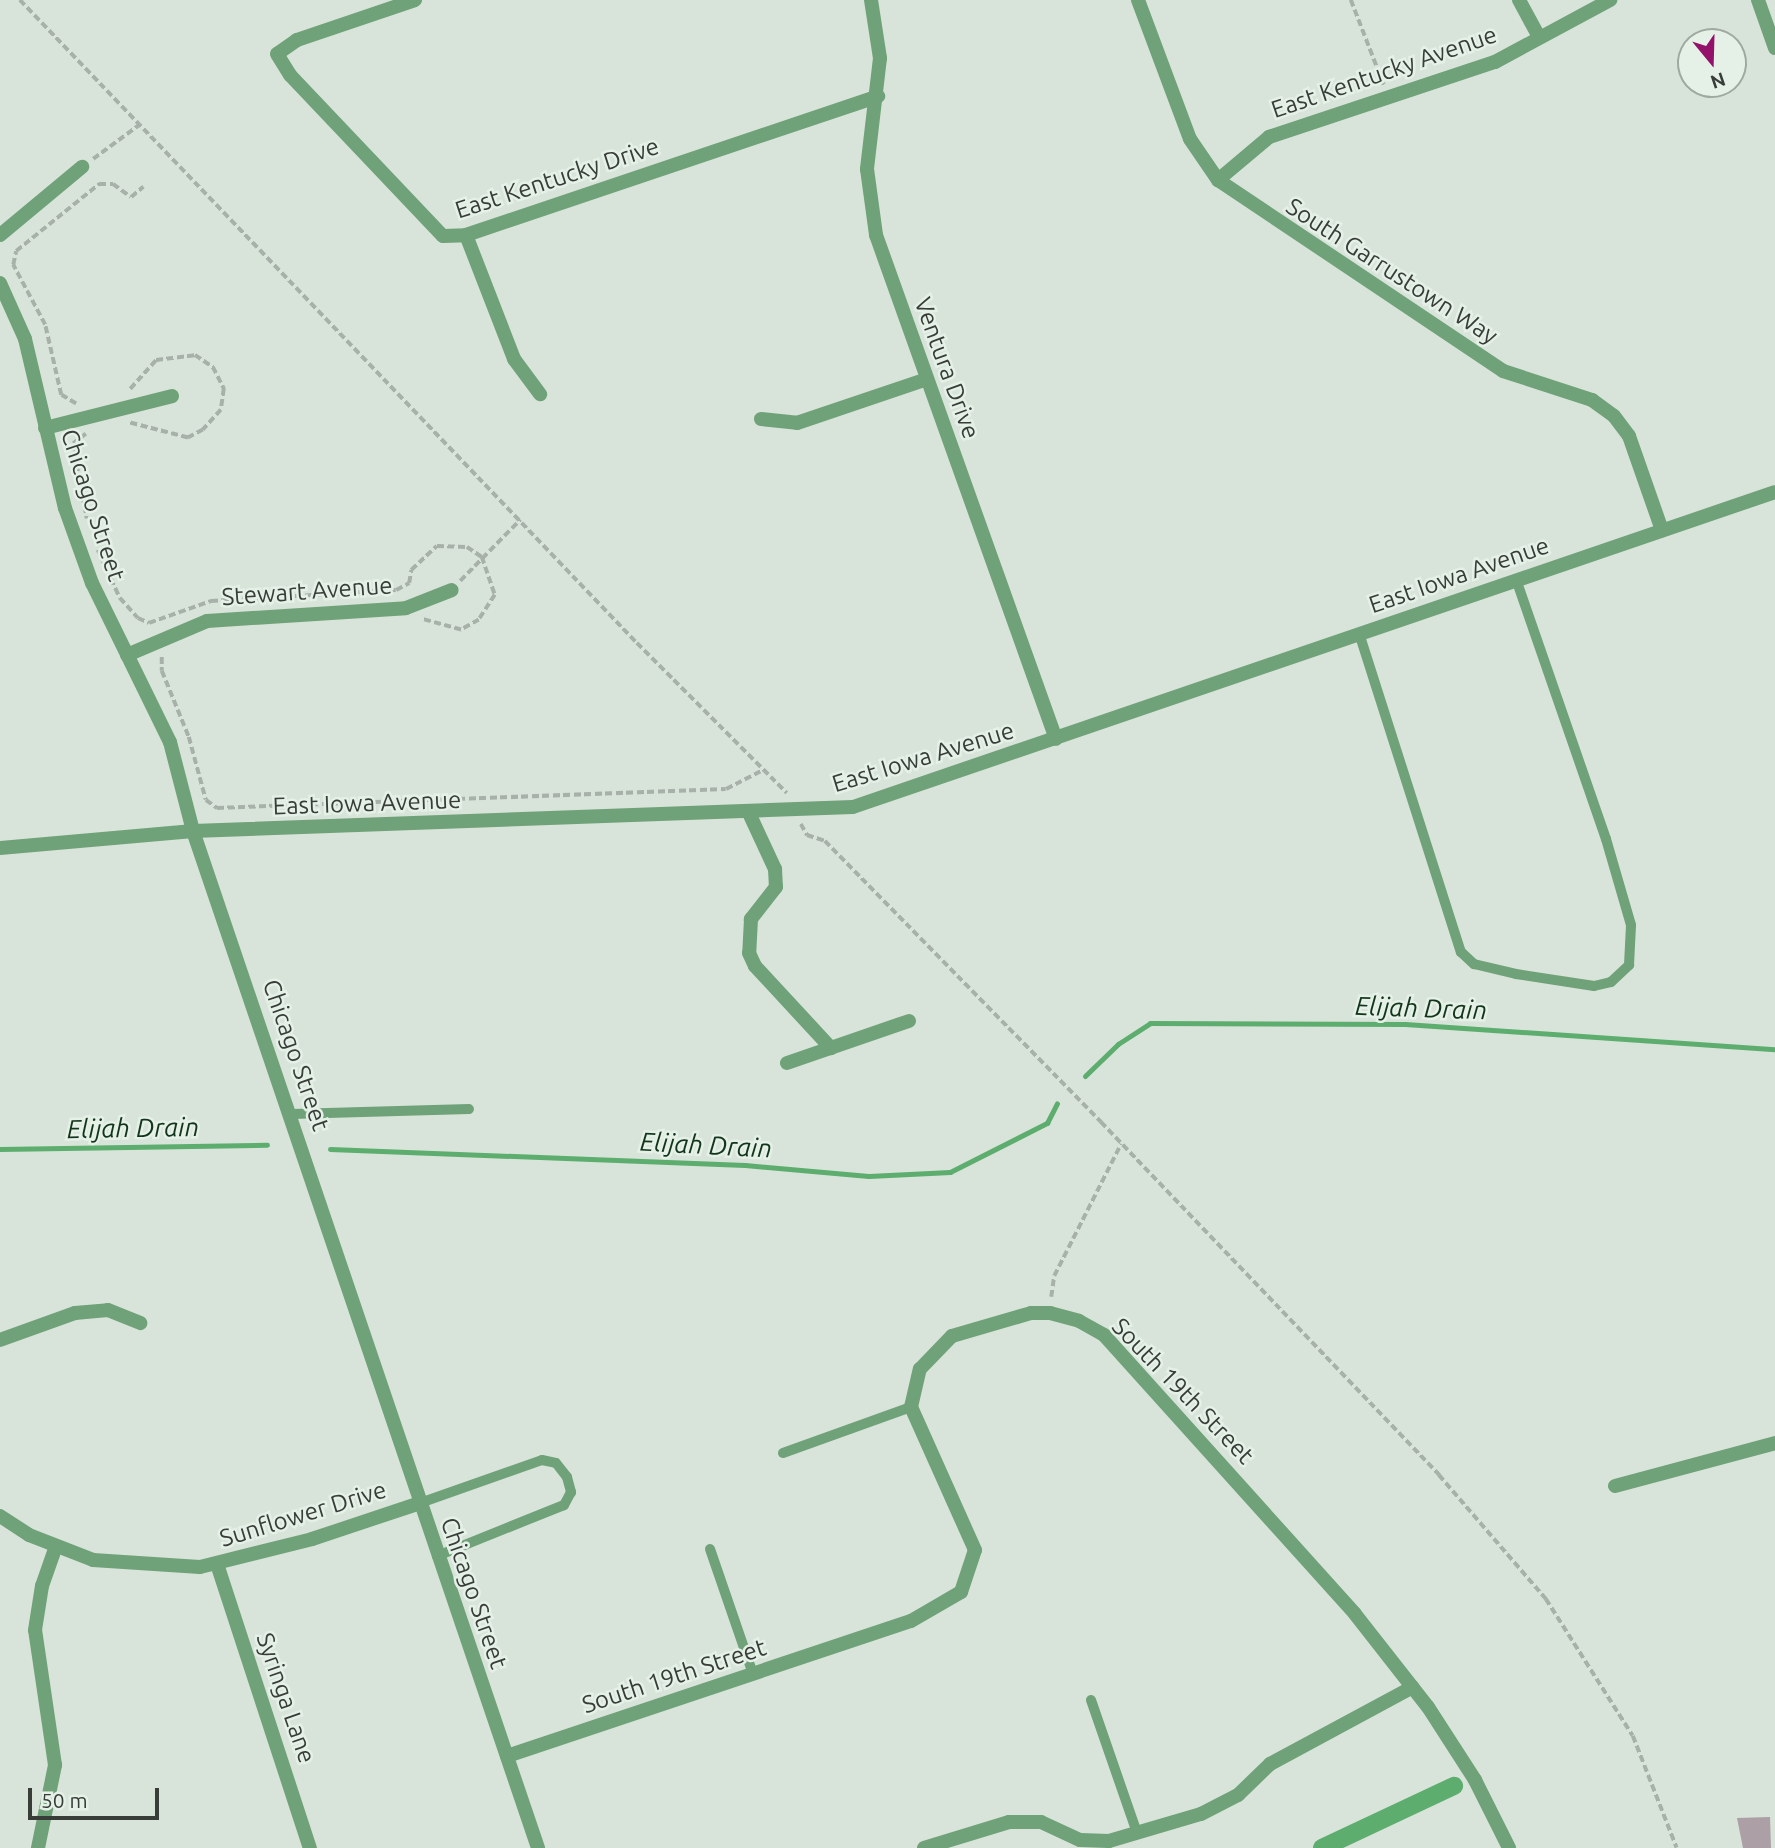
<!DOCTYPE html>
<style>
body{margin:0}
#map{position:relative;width:1775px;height:1848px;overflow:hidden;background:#d8e4d9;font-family:Ubuntu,sans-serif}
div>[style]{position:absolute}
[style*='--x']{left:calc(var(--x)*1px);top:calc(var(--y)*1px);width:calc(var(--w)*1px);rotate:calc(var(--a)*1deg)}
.stream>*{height:5px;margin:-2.5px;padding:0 2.5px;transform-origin:2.5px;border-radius:2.5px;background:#5cad6e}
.canal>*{height:18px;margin:-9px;padding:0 9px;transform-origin:9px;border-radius:9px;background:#5cad6e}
.building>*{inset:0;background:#ad9fa6}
.path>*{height:3.5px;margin-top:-1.75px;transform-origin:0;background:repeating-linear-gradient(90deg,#a8b1a9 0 7px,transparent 0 10.5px)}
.service>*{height:10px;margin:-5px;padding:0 5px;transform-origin:5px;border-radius:5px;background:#6fa278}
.minor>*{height:14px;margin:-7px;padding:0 7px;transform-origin:7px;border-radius:7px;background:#6fa278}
span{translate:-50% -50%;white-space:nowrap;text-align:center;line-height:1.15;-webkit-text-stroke:5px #e5f1e7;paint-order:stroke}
.street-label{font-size:24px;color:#383d39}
.water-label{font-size:26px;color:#13351c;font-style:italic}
.north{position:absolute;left:1677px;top:28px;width:70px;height:70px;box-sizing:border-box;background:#e5f1e7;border:2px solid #a0a9a1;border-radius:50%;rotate:161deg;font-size:19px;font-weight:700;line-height:28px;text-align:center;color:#383d39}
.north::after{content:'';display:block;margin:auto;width:24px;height:32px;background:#94116b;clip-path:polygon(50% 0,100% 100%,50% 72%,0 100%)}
.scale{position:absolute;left:28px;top:1788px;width:131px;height:32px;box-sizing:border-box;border:4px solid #383d39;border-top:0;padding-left:9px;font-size:21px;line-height:24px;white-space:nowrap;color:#383d39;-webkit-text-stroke:5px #e5f1e7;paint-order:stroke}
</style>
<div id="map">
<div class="stream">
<i style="--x:1085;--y:1076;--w:46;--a:-44.1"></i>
<i style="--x:1118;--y:1044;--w:38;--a:-33"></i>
<i style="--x:1150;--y:1023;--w:255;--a:0.2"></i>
<i style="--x:1405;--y:1024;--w:371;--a:3.9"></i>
<i style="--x:0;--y:1149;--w:267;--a:-0.9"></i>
<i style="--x:330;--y:1149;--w:415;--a:2.2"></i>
<i style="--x:745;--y:1165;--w:124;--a:5.1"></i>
<i style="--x:869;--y:1176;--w:81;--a:-2.8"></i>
<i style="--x:950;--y:1172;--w:109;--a:-26.8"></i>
<i style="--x:1047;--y:1123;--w:22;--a:-63"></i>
</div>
<div class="canal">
<i style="--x:1322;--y:1848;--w:146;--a:-25.2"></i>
</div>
<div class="building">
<i style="clip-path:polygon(1770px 1817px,1771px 1848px,1743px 1848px,1737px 1818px)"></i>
</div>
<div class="path">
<i style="--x:20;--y:0;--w:891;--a:46.18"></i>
<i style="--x:637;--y:643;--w:212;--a:45"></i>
<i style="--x:1351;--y:0;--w:91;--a:68.8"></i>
<i style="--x:93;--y:159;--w:57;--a:-36.5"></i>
<i style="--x:130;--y:389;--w:39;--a:-48"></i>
<i style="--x:156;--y:360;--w:39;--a:-7"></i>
<i style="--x:195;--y:355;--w:22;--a:34"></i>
<i style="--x:213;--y:367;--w:25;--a:63"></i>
<i style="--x:224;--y:389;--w:21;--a:98"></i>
<i style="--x:221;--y:410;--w:27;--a:132"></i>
<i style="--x:203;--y:430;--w:17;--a:152"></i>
<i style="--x:188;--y:438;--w:60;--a:-165.5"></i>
<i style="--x:76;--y:404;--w:17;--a:-149"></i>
<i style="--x:61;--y:395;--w:72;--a:-102.9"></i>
<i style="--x:45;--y:325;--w:68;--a:-118.1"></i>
<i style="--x:13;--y:265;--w:14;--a:-78"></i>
<i style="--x:16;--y:251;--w:107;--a:-38.9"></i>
<i style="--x:99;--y:184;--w:14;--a:0"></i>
<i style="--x:113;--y:184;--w:22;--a:36"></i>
<i style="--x:131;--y:197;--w:16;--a:-40"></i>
<i style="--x:86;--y:434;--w:16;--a:142"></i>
<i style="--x:73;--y:444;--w:76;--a:79.4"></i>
<i style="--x:98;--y:550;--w:53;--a:65.4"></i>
<i style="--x:120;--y:598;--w:27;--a:48"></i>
<i style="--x:138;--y:618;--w:12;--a:24"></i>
<i style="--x:149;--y:623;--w:66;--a:-19.5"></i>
<i style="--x:211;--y:601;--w:185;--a:-3.4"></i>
<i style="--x:396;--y:590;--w:15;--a:-28"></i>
<i style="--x:409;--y:583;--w:13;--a:-81"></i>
<i style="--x:411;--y:570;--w:35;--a:-43"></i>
<i style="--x:437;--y:546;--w:30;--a:2"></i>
<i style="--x:467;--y:547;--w:18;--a:34"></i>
<i style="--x:482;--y:557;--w:40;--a:71.1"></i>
<i style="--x:495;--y:595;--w:30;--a:123"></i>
<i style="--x:479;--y:620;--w:21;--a:151"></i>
<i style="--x:461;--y:630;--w:41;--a:-164.6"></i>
<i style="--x:460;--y:581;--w:86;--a:-45.5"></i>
<i style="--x:162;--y:657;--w:14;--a:90"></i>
<i style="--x:162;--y:671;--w:71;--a:67.8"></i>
<i style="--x:189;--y:737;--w:65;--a:74.9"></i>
<i style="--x:206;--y:800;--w:14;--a:36"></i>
<i style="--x:217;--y:808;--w:509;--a:-2.14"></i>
<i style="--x:726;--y:789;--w:42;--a:-27.2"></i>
<i style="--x:801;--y:824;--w:13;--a:61"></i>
<i style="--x:807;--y:835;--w:19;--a:18"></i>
<i style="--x:825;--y:841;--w:394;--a:45.5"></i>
<i style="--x:1101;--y:1122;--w:489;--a:46.2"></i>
<i style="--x:1439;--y:1475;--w:164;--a:49.2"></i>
<i style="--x:1546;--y:1599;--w:162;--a:57.6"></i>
<i style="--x:1633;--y:1736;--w:120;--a:68.6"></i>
<i style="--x:1051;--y:1297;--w:21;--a:-82"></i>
<i style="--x:1054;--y:1276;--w:148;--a:-63.1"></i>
</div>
<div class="service">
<i style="--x:1359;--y:633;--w:335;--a:72.3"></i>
<i style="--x:1461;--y:952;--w:18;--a:43"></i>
<i style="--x:1474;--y:964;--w:43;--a:13.4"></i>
<i style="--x:1516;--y:974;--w:79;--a:8.7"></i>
<i style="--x:1594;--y:986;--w:17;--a:-13"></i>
<i style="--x:1611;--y:982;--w:25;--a:-43"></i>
<i style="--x:1629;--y:965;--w:40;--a:-87.1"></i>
<i style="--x:1631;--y:925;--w:90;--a:-106.2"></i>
<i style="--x:1606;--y:839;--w:275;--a:-109.1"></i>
<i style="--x:292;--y:1114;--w:177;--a:-1.6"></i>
<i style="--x:783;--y:1453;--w:136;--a:-19.8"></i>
<i style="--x:420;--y:1503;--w:129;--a:-19.4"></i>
<i style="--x:542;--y:1460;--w:14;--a:12"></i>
<i style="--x:556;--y:1463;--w:18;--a:52"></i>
<i style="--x:567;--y:1477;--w:16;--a:75"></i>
<i style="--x:571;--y:1492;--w:15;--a:118"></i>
<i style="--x:564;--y:1505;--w:137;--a:158.1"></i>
<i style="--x:710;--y:1549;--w:132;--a:71"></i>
<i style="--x:1091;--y:1700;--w:141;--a:70.9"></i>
</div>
<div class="minor">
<i style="--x:415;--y:0;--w:125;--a:161.3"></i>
<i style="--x:297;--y:40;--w:24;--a:145"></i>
<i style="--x:277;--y:54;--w:25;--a:58"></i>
<i style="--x:290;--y:75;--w:222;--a:46.5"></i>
<i style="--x:443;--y:236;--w:23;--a:-2"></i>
<i style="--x:466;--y:235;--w:435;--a:-18.6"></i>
<i style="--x:871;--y:0;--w:59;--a:81.2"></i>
<i style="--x:880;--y:58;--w:112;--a:96.7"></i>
<i style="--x:867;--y:169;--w:67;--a:82.2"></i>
<i style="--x:876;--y:235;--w:535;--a:70.35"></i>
<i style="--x:1138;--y:0;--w:148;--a:69.5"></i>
<i style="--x:1190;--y:139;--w:50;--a:55.7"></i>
<i style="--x:1218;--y:180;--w:343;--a:33.8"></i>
<i style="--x:1503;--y:371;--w:94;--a:18"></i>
<i style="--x:1592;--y:400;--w:27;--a:36"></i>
<i style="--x:1614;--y:416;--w:25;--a:53"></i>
<i style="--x:1629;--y:436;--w:100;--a:70.7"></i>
<i style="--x:1519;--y:0;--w:42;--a:61.6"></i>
<i style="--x:1758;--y:0;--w:51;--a:70.5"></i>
<i style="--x:1218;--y:180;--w:67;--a:-40.1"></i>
<i style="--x:1269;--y:137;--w:238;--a:-18.4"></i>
<i style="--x:1495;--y:62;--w:131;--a:-28.3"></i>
<i style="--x:0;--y:235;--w:107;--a:-39.7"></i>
<i style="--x:466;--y:235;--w:133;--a:68.8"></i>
<i style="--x:514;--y:359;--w:44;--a:53.4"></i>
<i style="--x:0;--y:283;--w:61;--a:65.9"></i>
<i style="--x:25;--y:339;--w:174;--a:76.7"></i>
<i style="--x:65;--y:508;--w:80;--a:70.2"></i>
<i style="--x:92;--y:583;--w:177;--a:63.9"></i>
<i style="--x:170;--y:742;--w:92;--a:75.5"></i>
<i style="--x:193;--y:831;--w:1074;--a:71.26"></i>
<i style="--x:761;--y:419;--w:36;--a:6"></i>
<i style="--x:797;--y:423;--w:137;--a:-18.7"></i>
<i style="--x:45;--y:428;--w:131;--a:-14.1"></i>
<i style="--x:127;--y:655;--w:87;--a:-23"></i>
<i style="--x:207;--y:621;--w:199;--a:-3.7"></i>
<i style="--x:406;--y:608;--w:49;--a:-21.4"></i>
<i style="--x:749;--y:813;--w:62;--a:65.1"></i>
<i style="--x:775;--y:869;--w:18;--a:87"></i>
<i style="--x:776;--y:887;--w:41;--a:128"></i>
<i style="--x:751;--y:919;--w:34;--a:93"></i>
<i style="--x:749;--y:953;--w:14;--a:65"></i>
<i style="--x:755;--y:966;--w:112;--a:47.2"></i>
<i style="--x:0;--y:848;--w:194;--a:-5"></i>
<i style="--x:193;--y:831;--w:660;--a:-2.08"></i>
<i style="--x:853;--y:807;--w:974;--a:-18.86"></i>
<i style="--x:787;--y:1063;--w:129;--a:-19"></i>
<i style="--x:0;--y:1340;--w:80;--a:-19.8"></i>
<i style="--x:75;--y:1313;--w:33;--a:-5"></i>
<i style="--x:108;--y:1310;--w:35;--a:22"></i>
<i style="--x:1615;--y:1486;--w:166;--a:-15"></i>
<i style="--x:0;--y:1516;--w:35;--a:33"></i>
<i style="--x:29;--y:1535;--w:69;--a:21.3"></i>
<i style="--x:93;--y:1560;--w:107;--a:3.7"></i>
<i style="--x:200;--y:1567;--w:115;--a:-14"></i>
<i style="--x:312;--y:1539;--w:114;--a:-18.4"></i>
<i style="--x:217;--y:1564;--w:299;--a:71.9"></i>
<i style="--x:507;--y:1756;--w:426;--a:-18.5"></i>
<i style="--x:911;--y:1621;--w:58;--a:-30.1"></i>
<i style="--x:961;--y:1592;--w:44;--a:-71.6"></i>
<i style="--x:975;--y:1550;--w:157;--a:-114.1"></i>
<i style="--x:911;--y:1407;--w:39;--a:-77"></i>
<i style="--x:920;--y:1369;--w:46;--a:-45.9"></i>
<i style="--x:952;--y:1336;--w:82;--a:-16.2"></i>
<i style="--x:1031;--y:1313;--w:19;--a:0"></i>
<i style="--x:1050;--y:1313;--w:30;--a:15"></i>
<i style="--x:1079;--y:1321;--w:29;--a:29"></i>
<i style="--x:1104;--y:1335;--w:375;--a:48"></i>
<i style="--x:1355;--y:1614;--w:118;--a:51.9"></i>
<i style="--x:1428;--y:1707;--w:87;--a:57.2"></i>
<i style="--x:1475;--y:1780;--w:76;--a:63.4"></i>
<i style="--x:38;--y:1848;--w:85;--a:-78.4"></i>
<i style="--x:55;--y:1765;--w:136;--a:-98.4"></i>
<i style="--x:35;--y:1630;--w:45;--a:-81"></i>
<i style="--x:42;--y:1586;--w:42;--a:-70.7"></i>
<i style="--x:924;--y:1848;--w:89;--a:-17"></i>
<i style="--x:1009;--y:1822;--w:32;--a:0"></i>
<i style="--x:1041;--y:1822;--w:43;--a:24.8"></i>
<i style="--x:1080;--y:1840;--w:29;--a:2"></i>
<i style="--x:1109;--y:1841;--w:96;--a:-16.4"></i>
<i style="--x:1201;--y:1814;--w:42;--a:-27.2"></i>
<i style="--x:1238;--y:1795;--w:45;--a:-44.1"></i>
<i style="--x:1270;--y:1764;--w:162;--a:-28.3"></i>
</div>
<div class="street-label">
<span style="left:1384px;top:72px;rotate:-19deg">East Kentucky Avenue</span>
<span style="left:557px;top:178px;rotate:-18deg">East Kentucky Drive</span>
<span style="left:1392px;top:271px;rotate:33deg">South Garrustown Way</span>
<span style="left:947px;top:368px;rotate:70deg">Ventura Drive</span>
<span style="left:93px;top:505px;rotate:72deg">Chicago Street</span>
<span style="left:1459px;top:575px;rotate:-19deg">East Iowa Avenue</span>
<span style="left:307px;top:591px;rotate:-4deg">Stewart Avenue</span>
<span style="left:923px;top:757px;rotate:-17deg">East Iowa Avenue</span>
<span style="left:367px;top:803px;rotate:-2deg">East Iowa Avenue</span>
<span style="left:296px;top:1055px;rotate:71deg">Chicago Street</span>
<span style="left:1183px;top:1391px;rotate:46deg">South 19th Street</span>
<span style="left:303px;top:1514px;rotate:-17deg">Sunflower Drive</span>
<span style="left:474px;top:1593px;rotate:71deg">Chicago Street</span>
<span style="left:674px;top:1676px;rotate:-18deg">South 19th Street</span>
<span style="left:286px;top:1698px;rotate:71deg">Syringa Lane</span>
</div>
<div class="water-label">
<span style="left:1421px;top:1008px;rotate:2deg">Elijah Drain</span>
<span style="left:133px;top:1128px;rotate:-1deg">Elijah Drain</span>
<span style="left:706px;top:1145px;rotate:3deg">Elijah Drain</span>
</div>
<div class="north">N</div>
<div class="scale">50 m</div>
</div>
